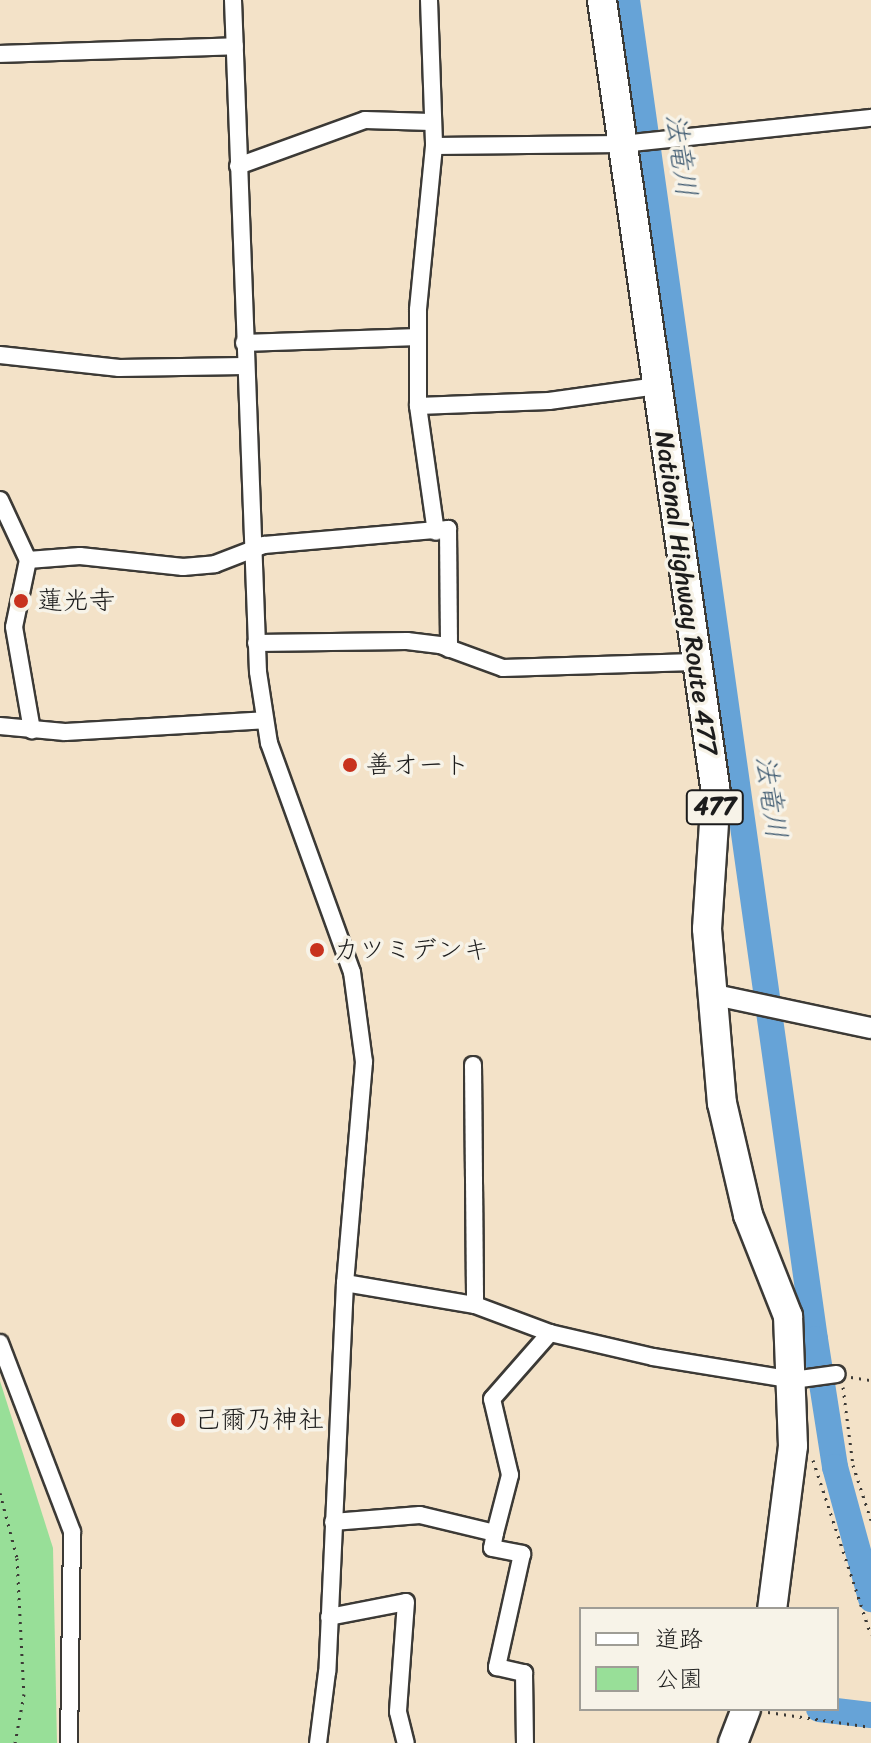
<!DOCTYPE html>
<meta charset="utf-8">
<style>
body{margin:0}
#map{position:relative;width:871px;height:1743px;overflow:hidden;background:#f3e2c8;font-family:Sriracha,"Klee One",sans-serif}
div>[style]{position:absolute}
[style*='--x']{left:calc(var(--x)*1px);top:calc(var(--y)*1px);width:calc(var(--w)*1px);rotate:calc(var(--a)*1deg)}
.green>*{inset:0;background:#98df98}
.river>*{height:26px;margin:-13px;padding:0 13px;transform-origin:13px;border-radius:13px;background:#66a3d7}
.path>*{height:3px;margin-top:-1.5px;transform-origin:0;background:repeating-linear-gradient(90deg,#3c3a36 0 2px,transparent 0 8px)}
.roads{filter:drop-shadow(2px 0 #3c3a36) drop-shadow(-2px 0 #3c3a36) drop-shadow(0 2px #3c3a36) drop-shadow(0 -2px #3c3a36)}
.minor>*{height:16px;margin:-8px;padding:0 8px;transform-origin:8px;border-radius:8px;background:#fff}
.tertiary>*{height:20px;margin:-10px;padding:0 10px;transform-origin:10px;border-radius:10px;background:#fff}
.trunk>*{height:28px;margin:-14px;padding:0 14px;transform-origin:14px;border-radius:14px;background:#fff}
.dots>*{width:22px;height:22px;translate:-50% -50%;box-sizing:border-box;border:4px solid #f7f3e8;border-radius:50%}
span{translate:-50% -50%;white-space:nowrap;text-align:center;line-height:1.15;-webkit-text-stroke:7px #f7f3e8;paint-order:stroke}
.shield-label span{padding:2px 6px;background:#f7f3e8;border:2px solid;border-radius:6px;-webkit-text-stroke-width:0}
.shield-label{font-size:24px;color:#1c1c1c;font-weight:700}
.street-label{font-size:26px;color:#1c1c1c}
.poi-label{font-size:26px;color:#1c1c1c}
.left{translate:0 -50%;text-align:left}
.water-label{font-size:28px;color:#3d5970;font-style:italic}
.legend{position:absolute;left:579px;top:1607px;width:260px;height:104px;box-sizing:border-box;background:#f7f3e8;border:2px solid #9f9d96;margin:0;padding:10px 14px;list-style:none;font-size:24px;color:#1c1c1c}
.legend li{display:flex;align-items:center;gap:16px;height:40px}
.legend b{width:40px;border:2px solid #9f9d96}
</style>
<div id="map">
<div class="green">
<i style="clip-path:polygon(0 1381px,53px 1548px,57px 1743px,0 1743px)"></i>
</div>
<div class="river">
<i style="--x:627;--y:0;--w:1352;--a:82.01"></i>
<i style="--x:815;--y:1339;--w:130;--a:81.1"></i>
<i style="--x:835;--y:1467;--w:137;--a:74.7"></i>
<i style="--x:819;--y:1709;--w:52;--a:6.6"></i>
</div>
<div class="path">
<i style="--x:851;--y:1377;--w:20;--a:9"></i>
<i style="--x:843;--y:1387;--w:79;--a:82.7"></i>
<i style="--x:853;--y:1465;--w:58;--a:71.9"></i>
<i style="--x:813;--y:1460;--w:184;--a:71.7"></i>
<i style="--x:0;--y:1493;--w:67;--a:75.3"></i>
<i style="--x:17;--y:1558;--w:136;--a:87.1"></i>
<i style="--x:24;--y:1694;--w:50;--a:100.4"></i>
<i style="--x:768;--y:1712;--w:104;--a:8.3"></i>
</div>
<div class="roads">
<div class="minor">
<i style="--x:233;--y:0;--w:672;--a:87.87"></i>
<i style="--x:258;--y:672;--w:72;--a:81.2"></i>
<i style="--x:269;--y:743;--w:244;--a:70.1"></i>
<i style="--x:352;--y:972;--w:91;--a:82.4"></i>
<i style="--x:364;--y:1062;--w:222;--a:94.9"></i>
<i style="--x:345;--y:1283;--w:389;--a:92.6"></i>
<i style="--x:327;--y:1672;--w:72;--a:97.2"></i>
<i style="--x:429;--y:0;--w:146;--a:88"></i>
<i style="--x:434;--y:146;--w:165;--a:95.6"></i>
<i style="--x:418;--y:310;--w:96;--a:90"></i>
<i style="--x:418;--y:406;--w:131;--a:-2.2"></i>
<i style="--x:549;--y:401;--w:109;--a:-7.9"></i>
<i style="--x:0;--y:54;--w:235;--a:-1.9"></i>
<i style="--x:434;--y:146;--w:188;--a:-0.6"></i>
<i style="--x:622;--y:144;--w:250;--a:-6"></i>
<i style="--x:238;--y:166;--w:135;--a:-19.9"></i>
<i style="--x:365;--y:120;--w:66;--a:1.7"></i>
<i style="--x:244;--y:343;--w:174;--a:-2"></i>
<i style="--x:0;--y:355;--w:120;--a:6.2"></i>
<i style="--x:119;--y:368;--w:125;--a:-0.9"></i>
<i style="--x:418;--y:406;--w:127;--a:81.9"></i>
<i style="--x:0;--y:500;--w:66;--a:65"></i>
<i style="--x:28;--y:560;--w:68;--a:101.8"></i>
<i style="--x:14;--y:627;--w:105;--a:80.1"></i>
<i style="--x:28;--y:560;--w:52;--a:-4.4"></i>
<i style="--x:80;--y:556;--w:104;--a:6.1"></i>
<i style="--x:183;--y:567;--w:32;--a:-5"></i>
<i style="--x:215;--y:564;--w:53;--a:-21.2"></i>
<i style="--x:264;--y:545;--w:185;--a:-5"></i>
<i style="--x:448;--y:529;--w:120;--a:89.5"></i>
<i style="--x:256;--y:643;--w:151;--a:-0.8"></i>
<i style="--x:407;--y:641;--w:33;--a:7"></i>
<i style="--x:440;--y:645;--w:67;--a:20.1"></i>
<i style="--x:503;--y:668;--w:191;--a:-1.8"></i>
<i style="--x:0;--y:726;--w:65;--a:5.3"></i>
<i style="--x:65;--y:732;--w:200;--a:-3.4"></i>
<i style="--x:473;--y:1065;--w:240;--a:89.5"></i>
<i style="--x:345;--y:1283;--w:132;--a:9.6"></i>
<i style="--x:475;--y:1305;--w:80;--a:20.5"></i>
<i style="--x:550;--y:1333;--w:106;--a:13.1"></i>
<i style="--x:653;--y:1357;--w:142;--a:9.3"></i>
<i style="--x:793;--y:1380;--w:44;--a:-7.8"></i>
<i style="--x:0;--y:1343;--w:202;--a:69.1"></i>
<i style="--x:72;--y:1532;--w:211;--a:90.8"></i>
<i style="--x:333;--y:1522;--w:87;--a:-4.6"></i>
<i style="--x:420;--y:1515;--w:77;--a:13.5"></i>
<i style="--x:495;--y:1533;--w:60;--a:-75.5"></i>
<i style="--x:510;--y:1475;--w:78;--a:-103.3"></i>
<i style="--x:492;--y:1399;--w:88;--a:-48.7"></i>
<i style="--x:495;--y:1533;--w:15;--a:101"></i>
<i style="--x:492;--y:1548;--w:31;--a:11"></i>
<i style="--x:522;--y:1554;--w:116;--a:102.5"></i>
<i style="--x:497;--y:1667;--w:28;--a:13"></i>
<i style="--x:524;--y:1673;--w:70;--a:89.2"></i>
<i style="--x:329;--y:1617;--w:78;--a:-11"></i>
<i style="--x:406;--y:1602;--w:110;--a:94.2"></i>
<i style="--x:398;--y:1712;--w:32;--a:76"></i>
</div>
<div class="tertiary">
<i style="--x:711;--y:994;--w:164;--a:12"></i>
</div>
<div class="trunk">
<i style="--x:602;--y:0;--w:801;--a:81.82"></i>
<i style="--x:716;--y:793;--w:136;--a:93.8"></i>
<i style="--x:707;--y:929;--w:175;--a:85.1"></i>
<i style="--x:722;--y:1103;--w:115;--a:76.9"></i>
<i style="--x:748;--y:1215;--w:109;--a:68.4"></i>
<i style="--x:788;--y:1316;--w:130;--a:87.8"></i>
<i style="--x:793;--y:1446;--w:164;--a:97.3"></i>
<i style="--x:733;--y:1743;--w:36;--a:-69"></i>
</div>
</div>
<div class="dots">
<i style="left:21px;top:601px;background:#c8321e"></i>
<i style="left:350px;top:765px;background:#c8321e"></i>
<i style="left:317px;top:950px;background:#c8321e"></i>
<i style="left:178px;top:1420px;background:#c8321e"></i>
</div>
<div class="shield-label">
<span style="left:715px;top:807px">477</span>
</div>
<div class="street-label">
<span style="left:686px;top:593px;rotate:82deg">National Highway Route 477</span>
</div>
<div class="poi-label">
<span class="left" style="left:37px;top:601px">蓮光寺</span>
<span class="left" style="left:366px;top:765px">善オート</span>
<span class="left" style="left:333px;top:950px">カツミデンキ</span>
<span class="left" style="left:194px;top:1420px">己爾乃神社</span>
</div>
<div class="water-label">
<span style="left:681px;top:155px;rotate:82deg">法竜川</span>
<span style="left:771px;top:797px;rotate:82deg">法竜川</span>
</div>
<ul class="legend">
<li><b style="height:10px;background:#fff"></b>道路</li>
<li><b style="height:22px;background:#98df98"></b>公園</li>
</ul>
</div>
